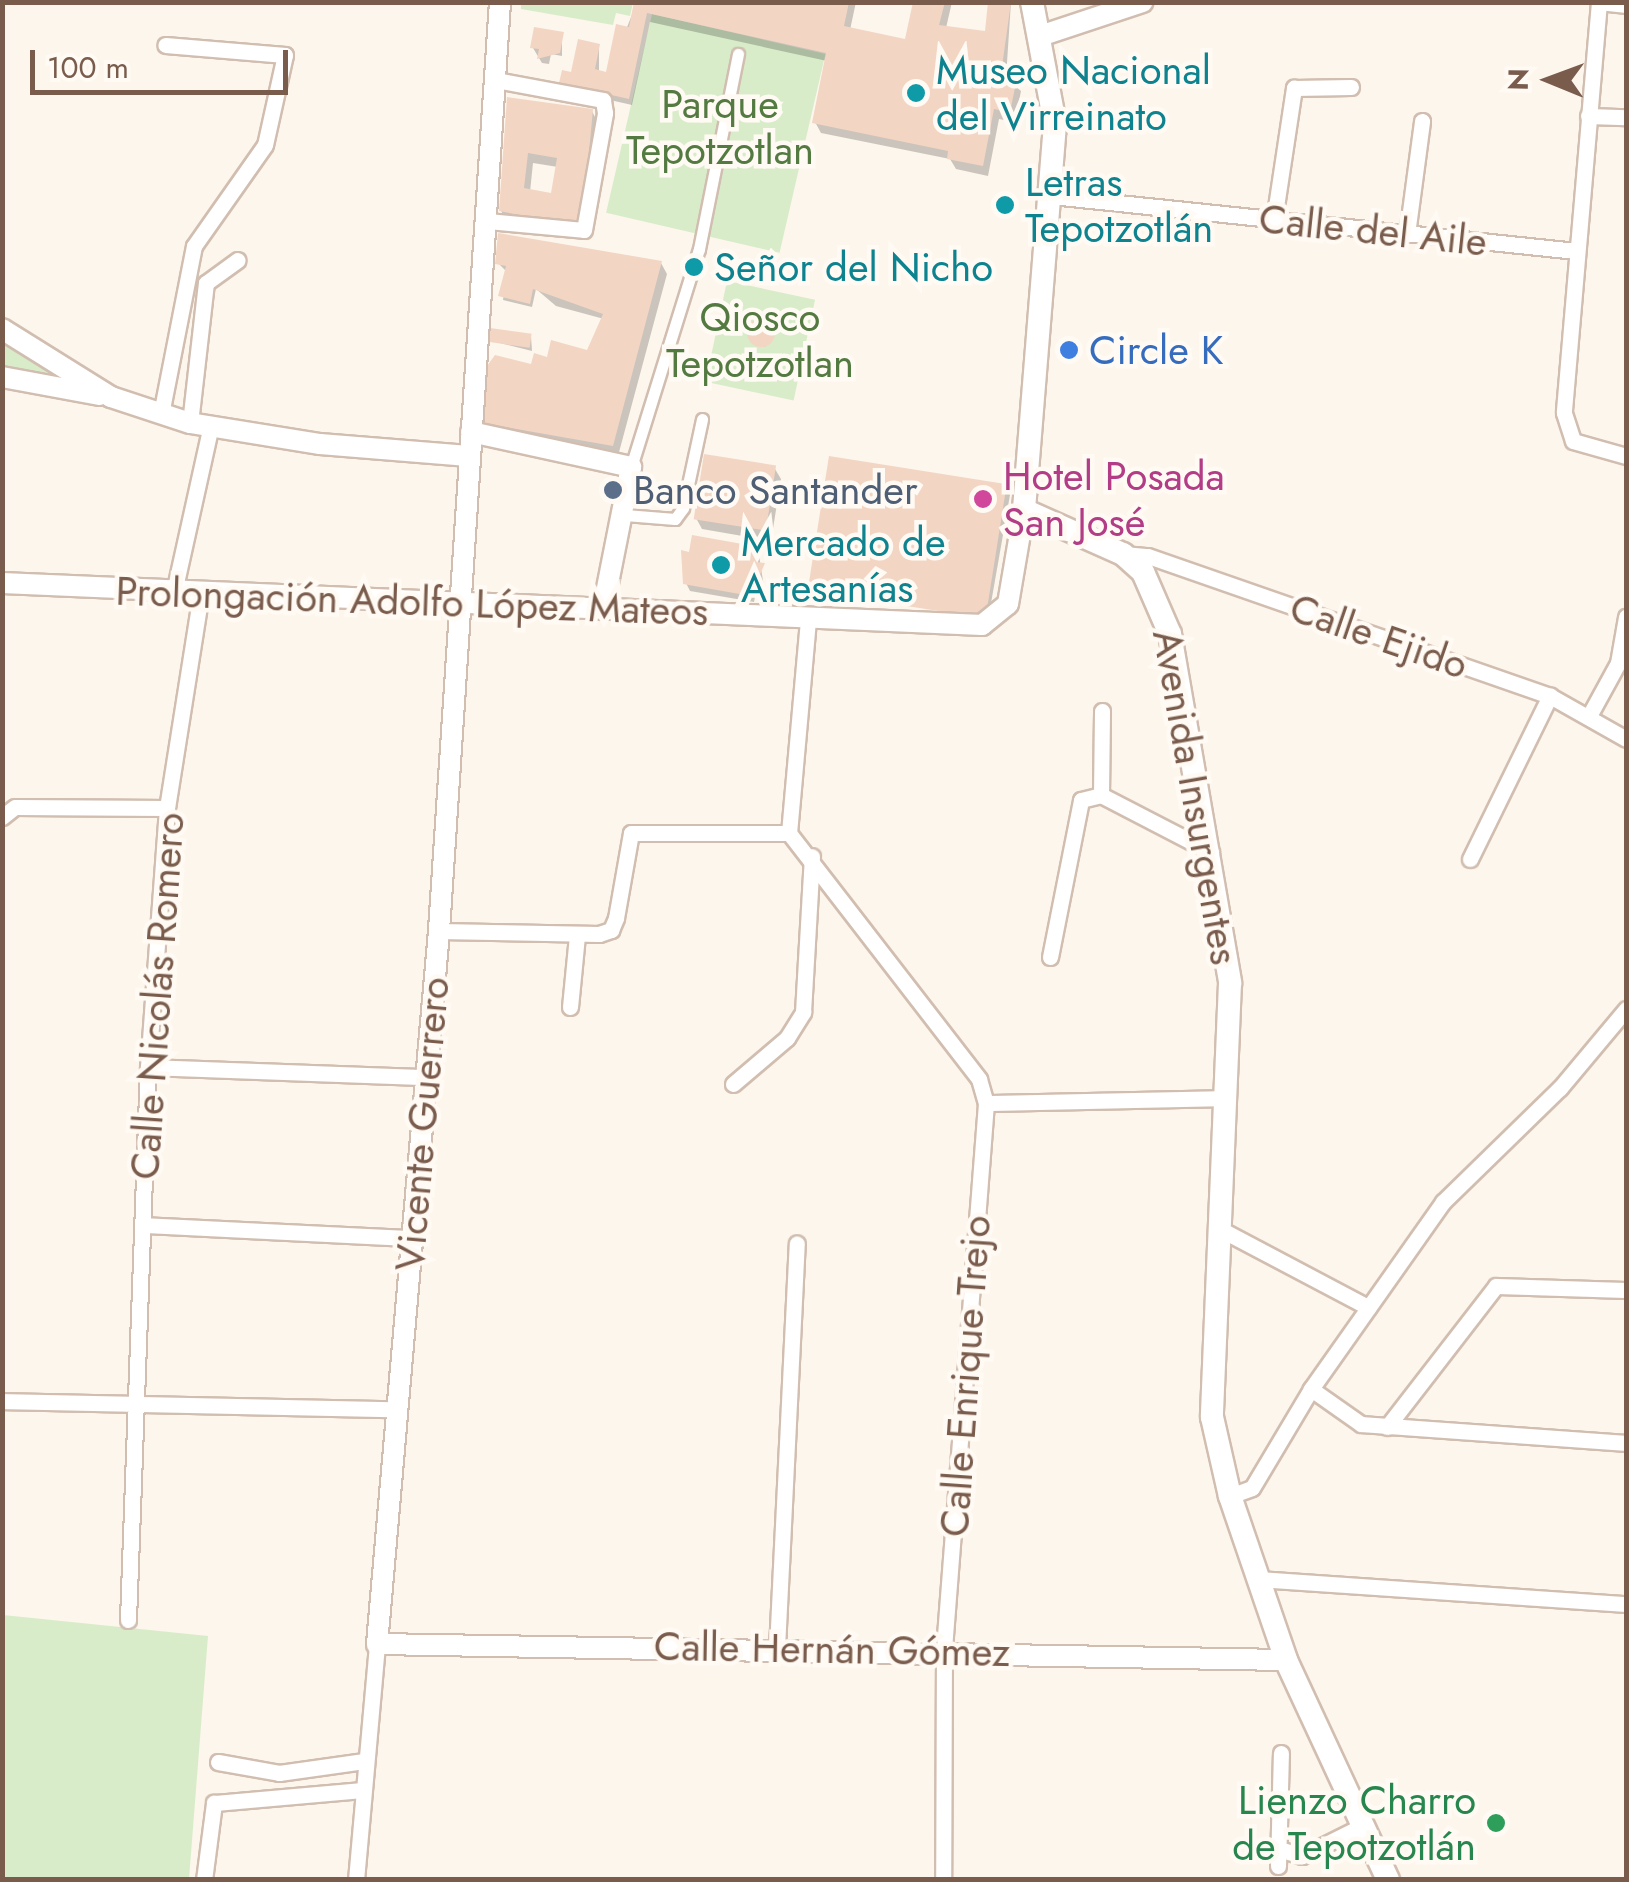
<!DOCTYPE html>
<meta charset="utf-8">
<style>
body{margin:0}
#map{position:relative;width:1629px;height:1882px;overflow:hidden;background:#fdf6ec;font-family:Jost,sans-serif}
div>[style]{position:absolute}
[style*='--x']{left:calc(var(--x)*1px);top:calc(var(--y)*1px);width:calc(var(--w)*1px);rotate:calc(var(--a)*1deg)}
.green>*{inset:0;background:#d8ecc9;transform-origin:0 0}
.shadow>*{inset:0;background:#0003;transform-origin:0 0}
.building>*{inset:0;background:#f3d5c3;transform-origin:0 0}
.round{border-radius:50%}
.roads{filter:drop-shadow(2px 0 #d1beb0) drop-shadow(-2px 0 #d1beb0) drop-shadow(0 2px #d1beb0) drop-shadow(0 -2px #d1beb0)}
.pedestrian>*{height:11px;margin:-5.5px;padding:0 5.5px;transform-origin:5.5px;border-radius:5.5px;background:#fff}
.minor>*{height:15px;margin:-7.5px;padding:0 7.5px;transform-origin:7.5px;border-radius:7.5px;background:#fff}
.tertiary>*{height:20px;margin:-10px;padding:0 10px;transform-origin:10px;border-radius:10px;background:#fff}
.secondary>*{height:22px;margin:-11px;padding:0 11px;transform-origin:11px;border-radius:11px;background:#fff}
.dots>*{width:28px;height:28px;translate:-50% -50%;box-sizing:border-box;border:5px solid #fffaf3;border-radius:50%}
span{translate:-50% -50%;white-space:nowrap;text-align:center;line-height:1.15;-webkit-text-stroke:9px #fffaf3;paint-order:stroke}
.culture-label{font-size:40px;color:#0d838f}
.left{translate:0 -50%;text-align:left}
.park-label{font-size:40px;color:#537a41}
.street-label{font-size:40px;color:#7a5c4d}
.shop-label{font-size:40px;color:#366cbe}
.hotel-label{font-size:40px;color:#b23c85}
.service-label{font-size:40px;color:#4e5e75}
.leisure-label{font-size:40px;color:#27864d}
.right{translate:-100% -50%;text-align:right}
.frame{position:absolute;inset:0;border:5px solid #7a5c4d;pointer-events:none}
.north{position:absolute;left:1499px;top:30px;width:100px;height:100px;-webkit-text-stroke:8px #fffaf3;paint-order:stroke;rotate:271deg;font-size:28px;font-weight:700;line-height:40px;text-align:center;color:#7a5c4d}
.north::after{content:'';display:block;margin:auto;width:35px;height:45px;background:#7a5c4d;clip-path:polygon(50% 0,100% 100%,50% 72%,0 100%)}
.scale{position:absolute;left:30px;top:50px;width:258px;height:45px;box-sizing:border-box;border:5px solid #7a5c4d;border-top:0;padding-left:12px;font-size:30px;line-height:35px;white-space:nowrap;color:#7a5c4d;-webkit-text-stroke:8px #fffaf3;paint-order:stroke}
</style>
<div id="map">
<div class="green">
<i style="clip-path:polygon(521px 3px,521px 2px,633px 3px,630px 16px,616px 13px,613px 25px,521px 9px)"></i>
<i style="left:652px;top:14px;width:178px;height:204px;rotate:13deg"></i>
<i style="left:727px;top:281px;width:90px;height:103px;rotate:12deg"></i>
<i style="clip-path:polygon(3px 341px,78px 388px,3px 373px)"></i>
<i style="clip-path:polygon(3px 1615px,208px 1636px,189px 1879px,3px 1879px)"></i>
</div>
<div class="shadow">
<i style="clip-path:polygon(637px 2px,856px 2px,850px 30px,907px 42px,915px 2px,952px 2px,946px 28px,987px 34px,991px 2px,1011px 2px,1006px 78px,1021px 91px,1015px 122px,999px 119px,988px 176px,956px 169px,950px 159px,821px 133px,815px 122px,827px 61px,650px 22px,632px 105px,566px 90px,561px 83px,599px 47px,599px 73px,608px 75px)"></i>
<i style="clip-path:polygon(562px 34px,562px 56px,551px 54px,549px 64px,542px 63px,533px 48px)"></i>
<i style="clip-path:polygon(evenodd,509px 100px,592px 111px,596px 119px,588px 237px,507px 221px,501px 211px,509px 100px,533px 163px,558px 167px,553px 196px,530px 192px,533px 163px)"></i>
<i style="clip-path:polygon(498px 263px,661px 263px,667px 274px,618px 456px,492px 434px,485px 423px,533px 367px,588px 353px,604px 319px,556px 306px,536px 289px,532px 307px,503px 300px,507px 272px)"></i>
<i style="left:758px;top:323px;width:18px;height:17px;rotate:29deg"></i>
<i style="clip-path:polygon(531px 336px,532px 351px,492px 341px)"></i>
<i style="clip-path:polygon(775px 469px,781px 479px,771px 541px,702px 529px,696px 518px)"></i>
<i style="clip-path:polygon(1006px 487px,1010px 495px,990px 609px,814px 597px,809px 590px)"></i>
<i style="clip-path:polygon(758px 549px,764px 587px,757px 586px,754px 602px,690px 591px,686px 583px)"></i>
</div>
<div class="building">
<i style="clip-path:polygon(634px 2px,849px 2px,844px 26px,905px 39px,913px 2px,945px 2px,939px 25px,985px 31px,988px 2px,1011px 2px,1001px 74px,1017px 78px,1010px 112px,994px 109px,983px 166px,947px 159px,948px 151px,812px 123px,826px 53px,647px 13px,629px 99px,559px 83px,562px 70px,571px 72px,578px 39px,600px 44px,595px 69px,606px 72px,616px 24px,629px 27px)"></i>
<i style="clip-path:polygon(534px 27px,564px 32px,560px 53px,537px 59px,539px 49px,530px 48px)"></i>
<i style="clip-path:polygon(evenodd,507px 97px,593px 109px,582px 227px,499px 211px,507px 97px,528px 153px,557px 158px,551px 193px,524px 188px,528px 153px)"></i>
<i style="clip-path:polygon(498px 233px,662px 261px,613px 446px,483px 423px,487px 366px,495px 355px,531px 364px,534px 353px,547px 357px,551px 340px,587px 350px,603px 314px,533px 289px,530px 304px,498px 296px,506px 266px,495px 264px)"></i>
<i class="round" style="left:747px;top:319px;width:28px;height:28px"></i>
<i style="left:490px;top:328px;width:42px;height:14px;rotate:8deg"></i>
<i style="left:704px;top:454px;width:73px;height:66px;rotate:9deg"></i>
<i style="left:829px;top:456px;width:180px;height:136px;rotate:9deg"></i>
<i style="clip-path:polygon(692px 535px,759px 547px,757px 562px,765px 563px,751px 596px,683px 584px,681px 550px,689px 552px)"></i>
</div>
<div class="roads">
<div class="pedestrian">
<i style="--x:631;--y:467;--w:228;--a:-72.7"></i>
<i style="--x:699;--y:249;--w:199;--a:-78.7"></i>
<i style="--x:625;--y:515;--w:50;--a:4.6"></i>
<i style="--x:675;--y:519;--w:14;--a:-54"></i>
<i style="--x:683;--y:508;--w:91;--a:-77.9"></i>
</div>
<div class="minor">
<i style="--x:1626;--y:5;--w:27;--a:-174"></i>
<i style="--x:1599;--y:2;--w:412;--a:94.9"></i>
<i style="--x:1564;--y:413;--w:29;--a:72"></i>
<i style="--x:1573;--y:441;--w:55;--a:15.8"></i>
<i style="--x:1588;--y:116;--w:38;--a:2"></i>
<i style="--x:1052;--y:196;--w:527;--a:5.99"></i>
<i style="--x:1274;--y:220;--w:134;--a:-81.4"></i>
<i style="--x:1294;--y:88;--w:57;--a:-1"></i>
<i style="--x:487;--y:221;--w:97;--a:5.3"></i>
<i style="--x:584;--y:230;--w:119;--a:-79.8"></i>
<i style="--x:605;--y:113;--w:13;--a:-99"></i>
<i style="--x:603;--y:100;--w:109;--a:-169.4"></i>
<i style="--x:1407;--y:234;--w:114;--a:-82.4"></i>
<i style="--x:161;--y:414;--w:171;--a:-78.9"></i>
<i style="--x:194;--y:246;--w:123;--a:-54.9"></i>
<i style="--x:265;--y:145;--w:92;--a:-77.5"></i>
<i style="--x:285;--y:55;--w:120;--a:-175.2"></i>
<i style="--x:190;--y:423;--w:141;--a:-83.5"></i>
<i style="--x:206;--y:283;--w:39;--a:-36"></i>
<i style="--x:1123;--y:554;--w:25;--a:5"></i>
<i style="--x:1148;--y:556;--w:426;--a:19.2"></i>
<i style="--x:1550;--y:696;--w:87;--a:29.5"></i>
<i style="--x:174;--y:592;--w:167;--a:-77.5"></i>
<i style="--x:1589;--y:716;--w:60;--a:-61.3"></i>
<i style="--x:1618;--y:663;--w:47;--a:-80.1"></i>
<i style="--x:1101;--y:795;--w:84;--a:-89.3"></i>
<i style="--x:2;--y:817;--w:16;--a:-38"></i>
<i style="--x:15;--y:807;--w:152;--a:0.4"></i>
<i style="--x:789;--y:833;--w:311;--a:52.3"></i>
<i style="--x:979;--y:1079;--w:25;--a:74"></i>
<i style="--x:986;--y:1103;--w:548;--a:94.4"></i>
<i style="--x:944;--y:1649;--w:231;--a:90.2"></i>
<i style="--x:789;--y:833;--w:214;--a:-84.9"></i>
<i style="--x:1470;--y:859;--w:182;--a:-63.9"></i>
<i style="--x:439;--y:931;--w:160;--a:1.1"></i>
<i style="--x:599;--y:934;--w:13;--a:-18"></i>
<i style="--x:611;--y:930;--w:13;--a:-67"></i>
<i style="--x:616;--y:918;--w:86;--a:-80"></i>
<i style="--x:631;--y:833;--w:158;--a:0"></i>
<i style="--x:1050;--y:957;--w:160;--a:-78.8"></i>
<i style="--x:1081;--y:800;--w:21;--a:-14"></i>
<i style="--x:1101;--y:795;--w:124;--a:27.4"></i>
<i style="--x:570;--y:1007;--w:72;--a:-84.4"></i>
<i style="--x:148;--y:1067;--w:279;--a:2.1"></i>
<i style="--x:733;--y:1084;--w:71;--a:-40.4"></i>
<i style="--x:787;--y:1038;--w:31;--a:-58"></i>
<i style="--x:803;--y:1012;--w:156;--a:-86.7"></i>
<i style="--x:986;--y:1103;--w:237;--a:-1.2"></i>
<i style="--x:143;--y:1225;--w:268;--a:2.8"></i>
<i style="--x:1218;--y:1228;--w:170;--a:27.8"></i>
<i style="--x:1311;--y:1389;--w:61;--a:35"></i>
<i style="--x:1361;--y:1424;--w:266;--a:4.1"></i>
<i style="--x:2;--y:1401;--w:394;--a:1.2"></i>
<i style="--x:1387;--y:1427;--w:178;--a:-52.3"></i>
<i style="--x:1496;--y:1286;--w:130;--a:1.8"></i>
<i style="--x:1230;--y:1496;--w:23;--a:-20"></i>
<i style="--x:1252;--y:1488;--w:115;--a:-59.2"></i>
<i style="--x:1311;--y:1389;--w:229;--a:-54.8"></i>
<i style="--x:1443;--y:1202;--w:163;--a:-44.3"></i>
<i style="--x:1560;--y:1088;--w:103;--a:-50.1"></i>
<i style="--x:1258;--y:1579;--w:369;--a:3.9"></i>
<i style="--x:128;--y:1620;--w:553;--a:-87.93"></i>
<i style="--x:148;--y:1067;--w:260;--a:-85.8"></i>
<i style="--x:167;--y:808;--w:217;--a:-81"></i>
<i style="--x:777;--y:1648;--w:405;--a:-87.2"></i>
<i style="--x:218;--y:1762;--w:62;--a:10.2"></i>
<i style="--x:279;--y:1773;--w:86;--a:-8"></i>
<i style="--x:1279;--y:1849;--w:24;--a:17"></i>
<i style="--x:1302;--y:1856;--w:65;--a:-26.6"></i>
<i style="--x:1278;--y:1866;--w:113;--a:-88.5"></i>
<i style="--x:204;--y:1880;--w:78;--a:-82.6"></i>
<i style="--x:214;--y:1803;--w:150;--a:-5"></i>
<i style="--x:356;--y:1880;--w:237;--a:-84.9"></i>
</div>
<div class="tertiary">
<i style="--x:500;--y:2;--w:931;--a:93.76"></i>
<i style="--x:439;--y:931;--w:716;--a:94.97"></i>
<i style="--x:377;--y:1644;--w:909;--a:1.01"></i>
<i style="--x:1040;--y:36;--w:108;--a:-18.4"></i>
<i style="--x:2;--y:329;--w:128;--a:32"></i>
<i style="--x:111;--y:397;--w:83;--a:18.2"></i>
<i style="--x:190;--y:423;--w:132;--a:9.2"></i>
<i style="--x:320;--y:444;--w:149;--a:4.6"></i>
<i style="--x:2;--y:377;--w:99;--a:10.5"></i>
<i style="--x:471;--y:432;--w:164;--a:12.3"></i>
<i style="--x:631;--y:467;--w:145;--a:101.2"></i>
<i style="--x:2;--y:583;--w:981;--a:2.45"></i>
<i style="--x:982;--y:625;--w:33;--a:-39"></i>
<i style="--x:1008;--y:604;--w:95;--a:-80.3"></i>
</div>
<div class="secondary">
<i style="--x:1032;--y:2;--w:124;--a:79.3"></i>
<i style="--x:1055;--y:124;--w:387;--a:94.6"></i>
<i style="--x:1024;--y:510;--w:108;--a:24"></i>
<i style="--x:1123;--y:554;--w:27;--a:42"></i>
<i style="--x:1143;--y:572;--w:68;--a:66.5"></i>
<i style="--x:1170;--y:634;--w:354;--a:80.2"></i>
<i style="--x:1230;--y:983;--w:434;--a:92.4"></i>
<i style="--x:1212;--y:1417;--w:81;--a:77.2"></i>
<i style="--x:1230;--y:1496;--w:173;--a:71.1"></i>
<i style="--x:1286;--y:1660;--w:242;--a:65.1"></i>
</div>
</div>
<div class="dots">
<i style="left:916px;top:93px;background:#0f9aa8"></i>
<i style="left:1005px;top:205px;background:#0f9aa8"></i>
<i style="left:694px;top:267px;background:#0f9aa8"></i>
<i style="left:1069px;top:350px;background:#3f7fe0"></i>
<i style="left:613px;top:490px;background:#5c6f8a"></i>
<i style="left:983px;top:499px;background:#d1479c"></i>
<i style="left:721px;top:565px;background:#0f9aa8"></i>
<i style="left:1496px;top:1823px;background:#2e9e5b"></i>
</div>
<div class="culture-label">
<span class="left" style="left:936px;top:93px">Museo Nacional<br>del Virreinato</span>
<span class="left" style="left:1025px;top:205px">Letras<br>Tepotzotlán</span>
<span class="left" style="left:714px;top:267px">Señor del Nicho</span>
<span class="left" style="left:741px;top:565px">Mercado de<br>Artesanías</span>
</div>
<div class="park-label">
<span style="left:720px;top:127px">Parque<br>Tepotzotlan</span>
<span style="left:760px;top:340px">Qiosco<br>Tepotzotlan</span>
</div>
<div class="street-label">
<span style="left:1373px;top:230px;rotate:6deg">Calle del Aile</span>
<span style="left:412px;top:601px;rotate:2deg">Prolongación Adolfo López Mateos</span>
<span style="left:1379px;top:636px;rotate:19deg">Calle Ejido</span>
<span style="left:1196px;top:797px;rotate:80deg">Avenida Insurgentes</span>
<span style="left:157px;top:996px;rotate:-86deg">Calle Nicolás Romero</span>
<span style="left:422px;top:1124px;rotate:-85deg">Vicente Guerrero</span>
<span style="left:965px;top:1376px;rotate:-86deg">Calle Enrique Trejo</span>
<span style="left:832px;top:1649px;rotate:1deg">Calle Hernán Gómez</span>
</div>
<div class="shop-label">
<span class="left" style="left:1089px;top:350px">Circle K</span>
</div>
<div class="hotel-label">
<span class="left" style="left:1003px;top:499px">Hotel Posada<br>San José</span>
</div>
<div class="service-label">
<span class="left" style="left:633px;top:490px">Banco Santander</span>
</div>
<div class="leisure-label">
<span class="right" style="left:1476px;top:1823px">Lienzo Charro<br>de Tepotzotlán</span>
</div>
<div class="frame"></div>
<div class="north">N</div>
<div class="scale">100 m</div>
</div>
